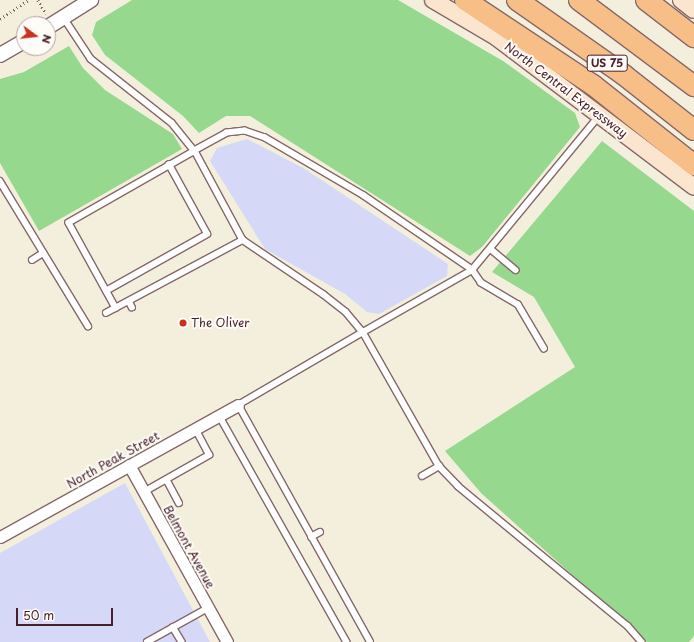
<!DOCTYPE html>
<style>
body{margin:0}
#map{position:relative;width:694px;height:642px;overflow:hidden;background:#f4efdc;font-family:"Playpen Sans",sans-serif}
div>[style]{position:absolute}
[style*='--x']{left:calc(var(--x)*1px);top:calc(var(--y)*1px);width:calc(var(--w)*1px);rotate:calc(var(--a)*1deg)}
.built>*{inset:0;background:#d6d8f8}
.green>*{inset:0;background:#97d88f}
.path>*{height:2.5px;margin-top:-1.25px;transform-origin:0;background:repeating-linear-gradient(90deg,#866869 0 1px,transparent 0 4px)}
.roads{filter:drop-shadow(1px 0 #866869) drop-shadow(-1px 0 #866869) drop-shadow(0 1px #866869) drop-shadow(0 -1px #866869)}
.service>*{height:5.5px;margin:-2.75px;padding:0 2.75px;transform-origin:2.75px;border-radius:2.75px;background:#fff}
.minor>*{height:11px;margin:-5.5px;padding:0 5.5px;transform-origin:5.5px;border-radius:5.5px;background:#fff}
.tertiary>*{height:14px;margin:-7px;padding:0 7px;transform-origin:7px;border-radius:7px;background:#fff}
.secondary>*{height:16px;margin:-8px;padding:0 8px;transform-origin:8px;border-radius:8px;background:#fce5cf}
.motorway>*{height:20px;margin:-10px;padding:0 10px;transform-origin:10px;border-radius:10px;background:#f7be87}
.dots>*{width:11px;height:11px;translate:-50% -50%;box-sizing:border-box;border:2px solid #fdfcf7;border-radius:50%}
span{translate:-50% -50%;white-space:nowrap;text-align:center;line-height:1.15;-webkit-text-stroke:4px #fdfcf7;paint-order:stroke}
.shield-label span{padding:1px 3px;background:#fdfcf7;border:1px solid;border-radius:3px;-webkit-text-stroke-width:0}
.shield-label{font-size:11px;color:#4a1f2b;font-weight:700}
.street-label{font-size:12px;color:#4a1f2b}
.poi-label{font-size:12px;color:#4a1f2b}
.left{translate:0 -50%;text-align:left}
.north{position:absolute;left:16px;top:16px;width:40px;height:40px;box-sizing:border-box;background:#fdfcf7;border:1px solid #b5a4a5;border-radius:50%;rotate:105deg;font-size:11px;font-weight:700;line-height:16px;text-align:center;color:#4a1f2b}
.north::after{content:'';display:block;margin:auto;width:14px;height:18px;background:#c8321e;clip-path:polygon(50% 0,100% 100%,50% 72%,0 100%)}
.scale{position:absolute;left:16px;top:608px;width:97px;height:18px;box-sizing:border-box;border:2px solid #4a1f2b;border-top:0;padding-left:5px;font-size:12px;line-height:14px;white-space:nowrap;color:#4a1f2b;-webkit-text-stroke:3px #fdfcf7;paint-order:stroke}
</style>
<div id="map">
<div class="built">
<i style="clip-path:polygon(247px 139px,305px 169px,448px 264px,447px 276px,379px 314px,367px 312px,345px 294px,265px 249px,210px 161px,217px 148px)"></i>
<i style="clip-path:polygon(125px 483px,210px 642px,0 642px,0 553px)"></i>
</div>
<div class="green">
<i style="clip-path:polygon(132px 0,398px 0,503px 61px,575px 113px,580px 127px,482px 247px,470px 256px,250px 116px,226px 116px,199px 133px,183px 116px,105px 55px,92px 35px,96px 22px)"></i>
<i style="clip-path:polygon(69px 46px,83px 68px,105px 90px,173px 134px,182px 149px,39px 231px,0 163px,0 79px,24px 72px)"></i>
<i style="clip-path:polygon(602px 141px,694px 211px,694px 636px,689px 642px,647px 642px,481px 493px,445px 451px,575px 367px,534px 297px,492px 272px)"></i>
</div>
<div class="path">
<i style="--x:38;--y:0;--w:16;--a:60"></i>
<i style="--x:0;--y:19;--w:34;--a:-34"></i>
</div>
<div class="roads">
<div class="service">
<i style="--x:64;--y:18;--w:49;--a:56.6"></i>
<i style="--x:91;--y:59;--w:103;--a:38.3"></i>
<i style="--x:172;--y:123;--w:36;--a:51"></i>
<i style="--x:195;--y:151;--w:145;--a:150.3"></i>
<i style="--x:69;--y:223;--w:97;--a:61.1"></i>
<i style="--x:0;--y:181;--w:170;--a:58.7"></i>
<i style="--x:492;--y:250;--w:31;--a:40"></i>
<i style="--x:32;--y:260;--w:13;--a:-32"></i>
<i style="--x:106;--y:291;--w:116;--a:-29.4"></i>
<i style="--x:207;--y:234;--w:79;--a:-118.8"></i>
<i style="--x:129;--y:301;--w:7;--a:63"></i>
<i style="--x:106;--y:313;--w:155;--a:-28.1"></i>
<i style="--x:544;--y:349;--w:51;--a:-120.6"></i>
<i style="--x:518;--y:305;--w:43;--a:-149.3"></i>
<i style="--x:481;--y:283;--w:16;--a:-125"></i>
<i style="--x:472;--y:270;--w:131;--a:-145.6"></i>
<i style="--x:364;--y:196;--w:115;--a:-149.6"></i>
<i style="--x:265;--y:138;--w:21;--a:-161"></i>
<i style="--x:245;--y:131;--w:18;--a:174"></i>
<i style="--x:227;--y:133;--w:37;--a:151"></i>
<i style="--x:195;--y:151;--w:101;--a:61.7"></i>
<i style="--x:243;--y:240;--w:97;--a:34"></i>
<i style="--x:323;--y:294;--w:29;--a:38"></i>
<i style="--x:346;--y:312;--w:26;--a:50"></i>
<i style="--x:363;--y:332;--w:125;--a:-29.6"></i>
<i style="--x:472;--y:270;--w:200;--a:-50.5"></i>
<i style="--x:219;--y:415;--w:261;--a:60.6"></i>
<i style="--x:422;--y:476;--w:20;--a:-30"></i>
<i style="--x:167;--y:480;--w:26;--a:62"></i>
<i style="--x:144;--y:492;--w:75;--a:-29.6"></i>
<i style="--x:209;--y:455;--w:30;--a:-118"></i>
<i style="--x:311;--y:537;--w:10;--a:-29"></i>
<i style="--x:173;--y:627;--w:17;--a:59"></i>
<i style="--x:147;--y:642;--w:70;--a:-29.1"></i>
<i style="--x:370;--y:642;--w:271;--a:-119.1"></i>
<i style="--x:238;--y:405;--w:145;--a:-30.3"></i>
<i style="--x:363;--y:332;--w:154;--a:60.4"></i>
<i style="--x:439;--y:466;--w:28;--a:46"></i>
<i style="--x:458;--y:486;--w:220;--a:39.5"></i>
<i style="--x:628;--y:626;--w:21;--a:49"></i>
</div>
<div class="minor">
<i style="--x:129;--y:465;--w:202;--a:61"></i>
<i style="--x:0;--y:537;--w:272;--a:-29"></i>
</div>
<div class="tertiary">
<i style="--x:48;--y:27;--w:51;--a:-32.1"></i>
<i style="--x:0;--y:55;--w:28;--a:-30"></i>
</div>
<div class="secondary">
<i style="--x:433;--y:0;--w:73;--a:30.4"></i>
<i style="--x:496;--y:37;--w:248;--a:37.1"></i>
<i style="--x:681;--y:0;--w:16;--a:38"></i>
</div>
<div class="motorway">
<i style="--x:465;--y:0;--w:154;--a:33.6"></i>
<i style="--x:593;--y:85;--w:129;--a:38.4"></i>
<i style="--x:517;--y:0;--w:131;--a:35"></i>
<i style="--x:624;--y:75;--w:89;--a:38.2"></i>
<i style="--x:579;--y:0;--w:144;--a:36.8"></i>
<i style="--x:646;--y:0;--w:61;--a:37.6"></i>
</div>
</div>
<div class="dots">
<i style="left:183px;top:323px;background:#c8321e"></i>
</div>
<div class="shield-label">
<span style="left:607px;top:63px">US 75</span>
</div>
<div class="street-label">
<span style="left:566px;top:90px;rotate:37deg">North Central Expressway</span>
<span style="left:113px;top:460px;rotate:-29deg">North Peak Street</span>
<span style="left:189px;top:547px;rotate:61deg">Belmont Avenue</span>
</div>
<div class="poi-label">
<span class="left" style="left:191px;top:323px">The Oliver</span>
</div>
<div class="north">N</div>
<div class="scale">50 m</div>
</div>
